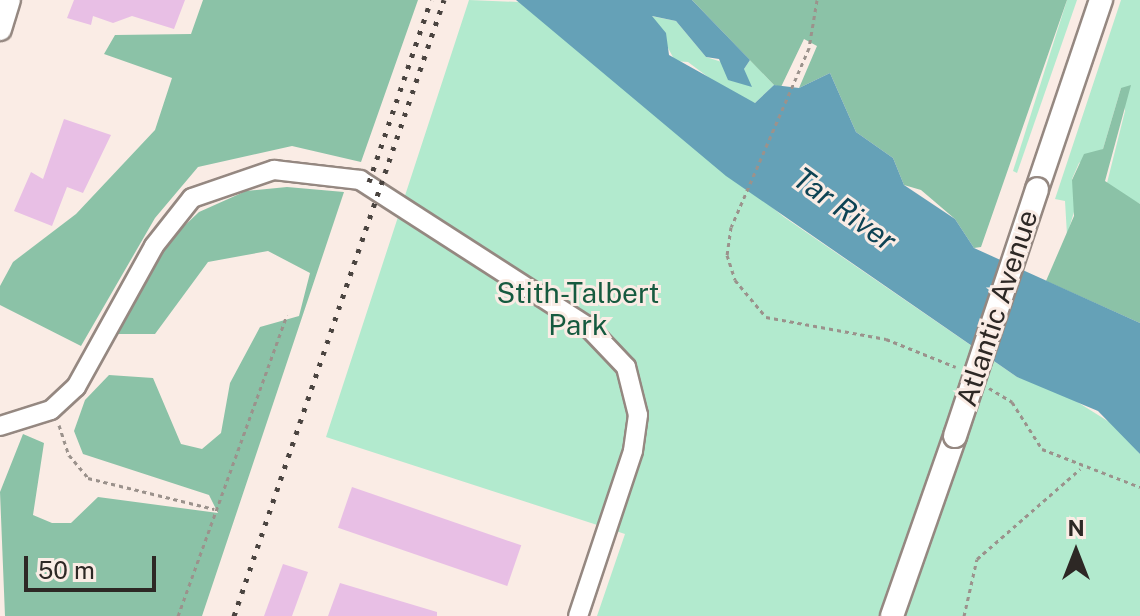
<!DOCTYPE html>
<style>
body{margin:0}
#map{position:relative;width:1140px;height:616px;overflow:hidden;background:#faece5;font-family:"Public Sans",sans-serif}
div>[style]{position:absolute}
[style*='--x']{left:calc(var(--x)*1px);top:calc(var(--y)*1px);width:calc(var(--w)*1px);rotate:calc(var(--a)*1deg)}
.green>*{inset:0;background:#b2eace}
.forest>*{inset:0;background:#8bc2a7}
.water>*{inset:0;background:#65a1b7}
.building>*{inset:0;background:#e8bfe5;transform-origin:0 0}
.path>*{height:3px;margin-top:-1.5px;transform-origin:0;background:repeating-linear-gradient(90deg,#9b928c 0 4px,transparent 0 8px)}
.roads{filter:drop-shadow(2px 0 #958881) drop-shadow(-2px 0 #958881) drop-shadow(0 2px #958881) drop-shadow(0 -2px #958881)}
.minor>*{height:18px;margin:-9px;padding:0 9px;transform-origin:9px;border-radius:9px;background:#fff}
.major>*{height:22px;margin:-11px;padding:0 11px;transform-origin:11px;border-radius:11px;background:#fff}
.rail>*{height:5px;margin-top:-2.5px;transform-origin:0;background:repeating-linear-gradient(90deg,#4a4440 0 4px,transparent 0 12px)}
.bridges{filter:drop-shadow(2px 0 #958881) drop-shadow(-2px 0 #958881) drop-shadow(0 2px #958881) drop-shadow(0 -2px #958881)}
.major-bridge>*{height:22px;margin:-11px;padding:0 11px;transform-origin:11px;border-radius:11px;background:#fff}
span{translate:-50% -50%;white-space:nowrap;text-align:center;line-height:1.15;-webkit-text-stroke:6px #faece5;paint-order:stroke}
.park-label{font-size:28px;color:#165a3f}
.street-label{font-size:28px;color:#2d2825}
.water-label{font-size:30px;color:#0e4354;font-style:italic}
.north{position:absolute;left:1036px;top:512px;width:80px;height:80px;-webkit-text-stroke:6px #faece5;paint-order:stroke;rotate:0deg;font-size:22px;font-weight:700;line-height:32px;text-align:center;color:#2d2825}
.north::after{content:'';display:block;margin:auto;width:28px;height:36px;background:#2d2825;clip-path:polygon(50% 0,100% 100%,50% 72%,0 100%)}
.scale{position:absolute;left:24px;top:556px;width:132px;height:36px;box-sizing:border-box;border:4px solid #2d2825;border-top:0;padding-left:10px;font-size:24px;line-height:28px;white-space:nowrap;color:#2d2825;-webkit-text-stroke:6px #faece5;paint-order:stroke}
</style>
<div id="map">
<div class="green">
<i style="clip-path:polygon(469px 0,519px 2px,784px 217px,1017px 377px,1055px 388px,1122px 430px,1140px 454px,1140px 616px,597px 616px,625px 534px,326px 437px)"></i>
<i style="clip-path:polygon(1067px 0,1077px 0,1017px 173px,1013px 171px)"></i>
<i style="clip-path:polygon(1121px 0,1140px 0,1140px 204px,1106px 187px,1125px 111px,1121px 88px,1103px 149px,1079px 163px,1072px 179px,1077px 202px,1067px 235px,1065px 201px,1055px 199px)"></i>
<i style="clip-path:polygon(651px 16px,676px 21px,706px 57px,744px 69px,750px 60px,774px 85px,755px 103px,736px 98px,688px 62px,675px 61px)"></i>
</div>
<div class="forest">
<i style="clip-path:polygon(203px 0,418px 0,361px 162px,292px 146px,198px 167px,155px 218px,81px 346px,0 305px,0 286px,13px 262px,76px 214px,155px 130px,172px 78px,104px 54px,115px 35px,191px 34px)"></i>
<i style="clip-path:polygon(692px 0,1067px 0,981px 247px,974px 248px,955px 219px,921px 190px,904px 185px,893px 158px,856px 132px,830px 73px,799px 88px,817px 46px,804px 39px,781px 87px,774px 85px)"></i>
<i style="clip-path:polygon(1131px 85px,1105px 181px,1140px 204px,1140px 323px,1046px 281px,1074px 216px,1072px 180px,1084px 154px,1103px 149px,1121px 88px)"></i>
<i style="clip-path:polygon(287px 187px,344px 192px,202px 616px,5px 616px,0 492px,23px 434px,44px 443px,33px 515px,52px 523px,71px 523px,98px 497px,218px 513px,209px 495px,83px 454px,74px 431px,85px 400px,109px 375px,153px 378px,181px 444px,202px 449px,221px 433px,230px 383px,260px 327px,299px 316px,310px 273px,268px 251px,208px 262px,155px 334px,116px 334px,164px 245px,199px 212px,246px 191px)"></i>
</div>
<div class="water">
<i style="clip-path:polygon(516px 0,692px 0,750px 60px,744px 69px,752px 87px,728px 80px,719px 59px,706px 57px,676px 21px,652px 16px,666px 33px,669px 55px,755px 103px,774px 85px,799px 88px,830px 73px,856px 132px,893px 158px,904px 185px,955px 219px,974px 248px,1140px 323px,1140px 454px,1098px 411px,1017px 377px,726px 176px)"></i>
</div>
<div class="building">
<i style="clip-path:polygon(74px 0,185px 0,174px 29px,132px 16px,113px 23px,93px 16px,91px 25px,67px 18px)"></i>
<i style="clip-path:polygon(64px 119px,111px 135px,83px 193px,67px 187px,52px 226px,14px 211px,31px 172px,43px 179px)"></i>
<i style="left:352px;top:487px;width:179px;height:43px;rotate:19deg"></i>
<i style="clip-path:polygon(283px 564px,308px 572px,292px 616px,264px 616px)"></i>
<i style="clip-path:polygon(340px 583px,437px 612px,437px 616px,328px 616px)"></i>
</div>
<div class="path">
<i style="--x:817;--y:0;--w:49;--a:99.5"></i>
<i style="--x:809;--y:48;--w:195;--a:113.5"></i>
<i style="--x:731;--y:227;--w:28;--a:98"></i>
<i style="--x:727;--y:255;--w:26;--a:72"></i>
<i style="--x:735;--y:280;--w:48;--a:50"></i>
<i style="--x:766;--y:317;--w:122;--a:10.4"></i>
<i style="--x:886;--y:339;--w:75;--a:21.8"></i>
<i style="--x:989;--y:388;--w:27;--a:31"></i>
<i style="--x:1012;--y:402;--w:56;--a:57.4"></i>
<i style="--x:1042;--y:449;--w:105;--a:21.2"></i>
<i style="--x:59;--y:425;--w:32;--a:72"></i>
<i style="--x:69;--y:455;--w:30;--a:50"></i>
<i style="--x:88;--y:478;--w:130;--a:13.8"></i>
<i style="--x:178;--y:616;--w:320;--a:-70.1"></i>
<i style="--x:964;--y:616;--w:58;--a:-77.2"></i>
<i style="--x:977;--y:559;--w:137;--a:-41.1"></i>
</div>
<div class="roads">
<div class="minor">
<i style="--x:0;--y:426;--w:53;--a:-17.4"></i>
<i style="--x:51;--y:410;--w:34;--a:-43"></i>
<i style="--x:76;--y:387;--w:161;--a:-61"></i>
<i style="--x:154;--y:246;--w:61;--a:-51.6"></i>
<i style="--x:192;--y:198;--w:87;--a:-18.9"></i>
<i style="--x:274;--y:170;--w:87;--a:6.6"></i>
<i style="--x:360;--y:180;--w:271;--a:32.8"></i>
<i style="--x:588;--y:327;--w:55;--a:46.5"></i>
<i style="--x:626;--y:367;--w:49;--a:76"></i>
<i style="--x:638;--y:415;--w:36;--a:98"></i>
<i style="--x:633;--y:451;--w:174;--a:108.4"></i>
</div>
<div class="major">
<i style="--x:0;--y:29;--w:30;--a:-73"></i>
<i style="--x:1037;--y:189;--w:200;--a:-71.3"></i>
<i style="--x:892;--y:616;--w:191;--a:-70.7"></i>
</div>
</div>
<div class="rail">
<i style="--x:369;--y:182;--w:192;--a:-71.2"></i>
<i style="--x:234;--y:616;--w:651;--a:-71.18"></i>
</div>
<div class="bridges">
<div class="major-bridge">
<i style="--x:955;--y:436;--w:260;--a:-71.6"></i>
</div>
</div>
<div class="park-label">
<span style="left:578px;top:309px">Stith-Talbert<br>Park</span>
</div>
<div class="street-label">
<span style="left:997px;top:308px;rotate:-72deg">Atlantic Avenue</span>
</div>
<div class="water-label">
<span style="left:845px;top:209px;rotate:36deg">Tar River</span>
</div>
<div class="north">N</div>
<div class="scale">50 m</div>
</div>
